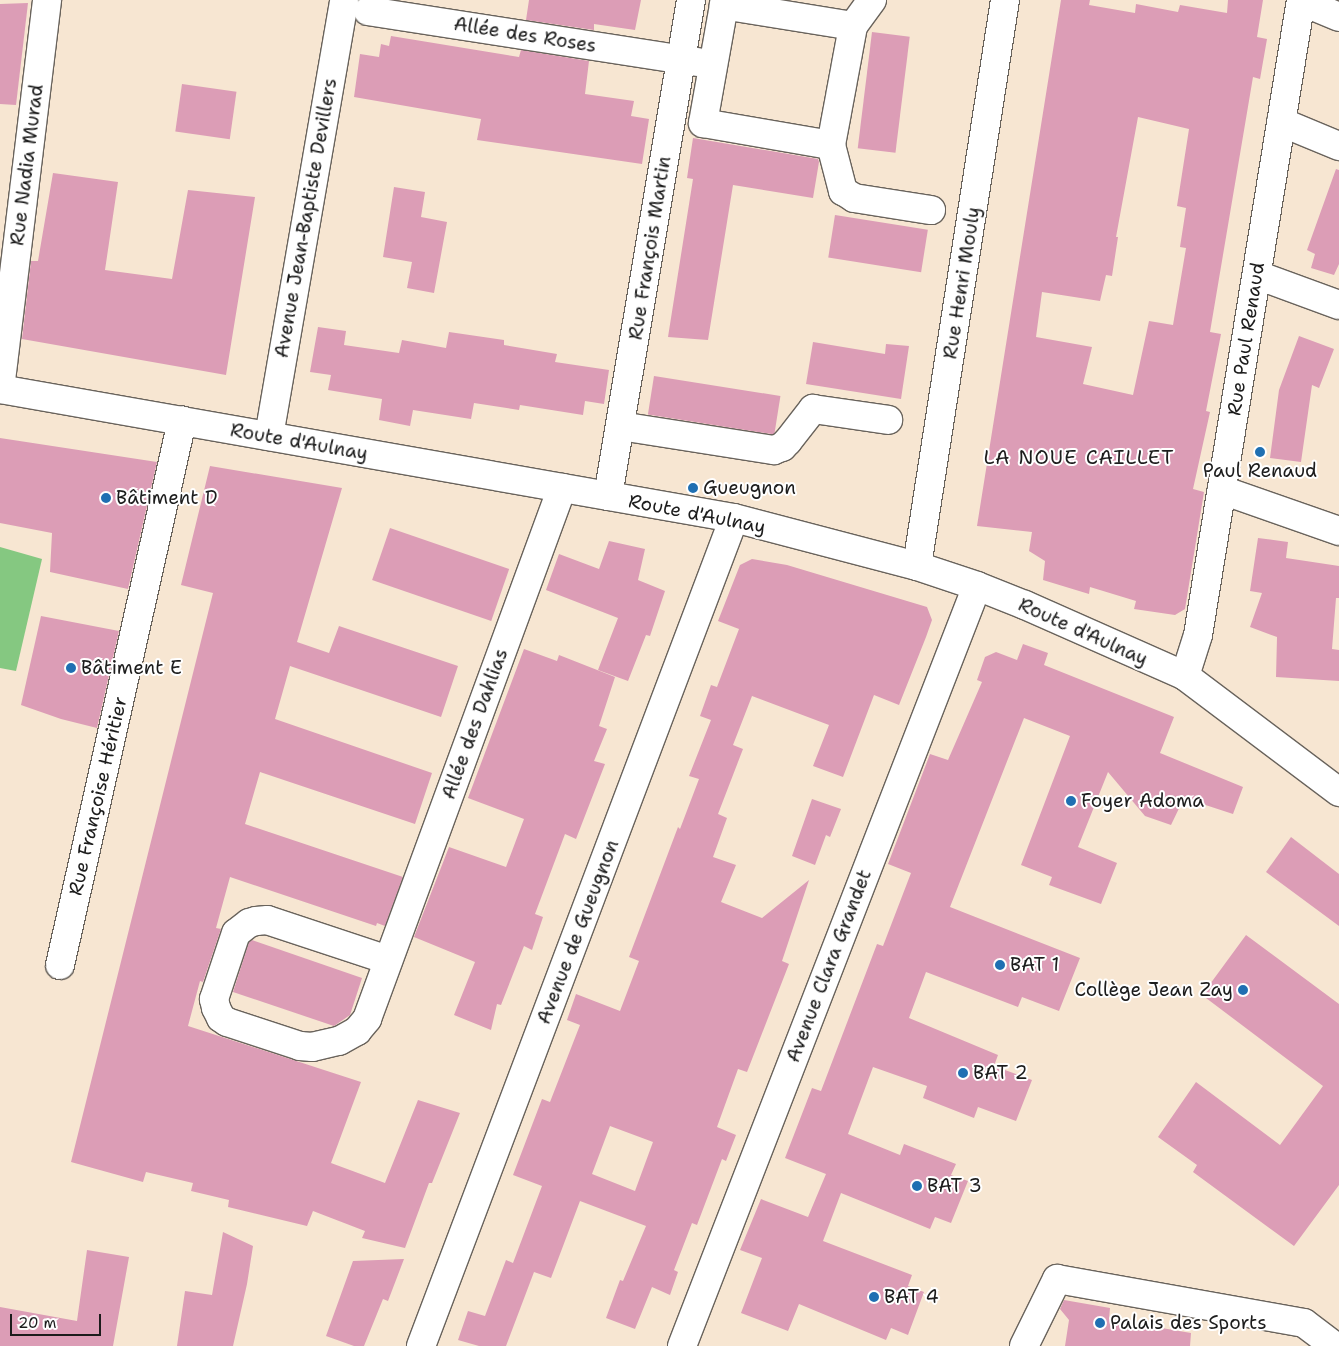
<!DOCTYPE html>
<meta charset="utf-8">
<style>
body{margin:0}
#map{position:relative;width:1339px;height:1346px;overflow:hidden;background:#f7e6d2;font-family:"Shantell Sans",sans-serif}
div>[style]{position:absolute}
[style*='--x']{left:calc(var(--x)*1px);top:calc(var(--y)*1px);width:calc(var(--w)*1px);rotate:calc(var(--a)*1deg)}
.green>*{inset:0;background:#85c881}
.building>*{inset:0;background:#dc9db6;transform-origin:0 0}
.roads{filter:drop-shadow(1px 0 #69635c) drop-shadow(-1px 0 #69635c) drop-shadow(0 1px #69635c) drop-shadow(0 -1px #69635c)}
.minor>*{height:28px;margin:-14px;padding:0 14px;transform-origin:14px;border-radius:14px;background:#fff}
.dots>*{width:14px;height:14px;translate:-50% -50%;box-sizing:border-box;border:2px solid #fff;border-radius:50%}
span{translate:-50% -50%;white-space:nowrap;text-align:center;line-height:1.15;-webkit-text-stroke:4px #fff;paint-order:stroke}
.street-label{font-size:19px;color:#1c1c1c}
.poi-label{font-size:19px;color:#1c1c1c}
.left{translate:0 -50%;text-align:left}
.right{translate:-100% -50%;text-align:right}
.neighbourhood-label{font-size:20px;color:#1c1c1c;letter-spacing:1px}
.scale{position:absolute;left:10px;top:1314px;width:91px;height:22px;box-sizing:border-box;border:2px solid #1c1c1c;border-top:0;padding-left:6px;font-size:15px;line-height:18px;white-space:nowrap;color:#1c1c1c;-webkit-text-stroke:4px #fff;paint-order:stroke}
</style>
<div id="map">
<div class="green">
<i style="clip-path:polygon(0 547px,42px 559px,16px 671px,0 668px)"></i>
</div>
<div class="building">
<i style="clip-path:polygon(529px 0,641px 0,635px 30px,594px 24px,594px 30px,526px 20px)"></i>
<i style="clip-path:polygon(evenodd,1061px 0,1090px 0,1089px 5px,1135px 13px,1136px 4px,1178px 12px,1180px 5px,1227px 13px,1228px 0,1263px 0,1257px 37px,1267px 39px,1260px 79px,1253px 77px,1210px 332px,1221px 334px,1206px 411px,1210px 412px,1193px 489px,1204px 492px,1185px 609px,1175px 615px,1134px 609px,1136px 601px,1090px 587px,1089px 594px,1043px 580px,1045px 561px,1029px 551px,1032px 532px,977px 526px,1061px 0,1138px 117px,1189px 129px,1177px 206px,1186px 208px,1180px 247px,1186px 248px,1173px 325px,1149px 321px,1133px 395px,1083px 384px,1092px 347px,1036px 337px,1042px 292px,1100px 301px,1106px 275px,1112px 276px,1118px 237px,1116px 237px,1138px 117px)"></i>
<i style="clip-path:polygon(28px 3px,16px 105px,0 104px,0 4px)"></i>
<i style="left:872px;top:32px;width:38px;height:117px;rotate:7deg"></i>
<i style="clip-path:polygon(391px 36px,519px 57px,521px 50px,589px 61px,585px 94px,634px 101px,631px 116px,649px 119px,642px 164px,477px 140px,481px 119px,354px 97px,360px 54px,379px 57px,381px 44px,389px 46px)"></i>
<i style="left:182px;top:84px;width:55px;height:48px;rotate:8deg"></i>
<i style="clip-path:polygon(693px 138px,818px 159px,819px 162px,813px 198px,733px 185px,708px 340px,668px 337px,693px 179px,687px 178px)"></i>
<i style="clip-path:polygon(1336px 169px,1339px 170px,1339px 264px,1334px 275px,1311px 268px,1315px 254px,1307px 250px)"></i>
<i style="clip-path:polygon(53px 173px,118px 182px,105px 270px,172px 279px,188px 190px,255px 197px,226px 375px,22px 339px,31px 261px,38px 261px)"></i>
<i style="clip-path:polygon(394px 187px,425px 192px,421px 217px,447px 222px,434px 293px,407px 288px,412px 262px,383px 257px)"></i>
<i style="left:835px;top:215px;width:94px;height:43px;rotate:9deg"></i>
<i style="clip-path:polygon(318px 327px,346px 331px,344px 345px,399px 353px,402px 340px,446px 348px,449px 332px,504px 340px,504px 345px,557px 354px,555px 362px,609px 370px,604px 404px,585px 401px,583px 415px,520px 405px,519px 410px,474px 403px,471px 419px,413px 410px,410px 426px,379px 420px,382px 399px,328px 390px,331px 375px,310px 372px)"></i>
<i style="clip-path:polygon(1299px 336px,1334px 349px,1319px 388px,1312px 385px,1301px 462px,1270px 458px,1279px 390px)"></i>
<i style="clip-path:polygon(813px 342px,885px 354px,886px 344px,909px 346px,901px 399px,806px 384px)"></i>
<i style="left:654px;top:376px;width:128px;height:39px;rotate:9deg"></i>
<i style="clip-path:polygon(0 438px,157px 462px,128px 589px,50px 572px,52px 533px,0 523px)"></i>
<i style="clip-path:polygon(210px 466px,342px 488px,297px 642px,329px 653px,339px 626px,458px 666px,441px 717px,290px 666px,275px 719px,432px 773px,415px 824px,260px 772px,245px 824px,403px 877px,385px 926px,377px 923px,376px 926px,230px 877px,216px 928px,221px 929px,203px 982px,200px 981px,188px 1026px,361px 1082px,331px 1163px,385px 1183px,418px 1100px,460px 1113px,432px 1183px,429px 1183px,405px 1248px,362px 1238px,365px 1231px,313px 1211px,307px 1226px,228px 1207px,229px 1200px,191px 1191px,193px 1183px,146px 1172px,143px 1182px,71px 1162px,213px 593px,181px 585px)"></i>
<i style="left:390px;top:528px;width:126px;height:55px;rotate:19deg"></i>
<i style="clip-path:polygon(1258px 538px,1288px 542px,1286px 558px,1339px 566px,1339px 598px,1336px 598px,1332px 649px,1339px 650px,1339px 681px,1276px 677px,1277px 637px,1250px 627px,1262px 593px,1250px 591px)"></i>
<i style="clip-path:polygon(609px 541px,645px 549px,638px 580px,665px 591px,650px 636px,646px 635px,628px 681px,598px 670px,618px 618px,546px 590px,559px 554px,599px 569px)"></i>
<i style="clip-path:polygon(evenodd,752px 559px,787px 565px,927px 607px,932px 620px,926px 637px,899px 705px,874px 695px,843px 777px,813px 766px,829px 725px,752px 696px,733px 745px,743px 749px,718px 814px,727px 818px,713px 857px,736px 865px,721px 902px,762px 918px,809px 880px,782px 961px,789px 964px,747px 1072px,738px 1069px,717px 1127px,736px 1135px,726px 1161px,722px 1159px,697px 1225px,692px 1223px,674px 1270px,678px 1272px,670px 1295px,652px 1287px,635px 1329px,606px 1318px,620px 1280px,623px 1281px,646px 1226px,580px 1201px,551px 1278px,534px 1272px,506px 1346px,479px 1346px,458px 1340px,468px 1311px,485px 1316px,506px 1260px,513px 1263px,542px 1186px,513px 1175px,542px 1099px,550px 1102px,580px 1025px,567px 1020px,576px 994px,620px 1011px,639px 961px,629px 957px,678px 827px,680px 829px,699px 779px,689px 776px,711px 720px,700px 716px,711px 685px,717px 687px,739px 629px,718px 621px,740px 565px,752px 559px,610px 1126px,653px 1142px,635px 1191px,592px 1174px,610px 1126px)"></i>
<i style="clip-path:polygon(41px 616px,119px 631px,97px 728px,61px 719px,21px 705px)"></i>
<i style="clip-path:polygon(1023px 644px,1048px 653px,1044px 665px,1174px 717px,1160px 753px,1243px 787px,1233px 814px,1184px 798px,1171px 825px,1145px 816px,1108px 772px,1078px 847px,1117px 863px,1101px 904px,1049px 885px,1052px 877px,1021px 865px,1070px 736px,1024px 718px,950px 907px,1080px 958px,1059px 1011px,1022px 997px,1018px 1007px,926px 972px,909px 1018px,998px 1055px,994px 1066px,1032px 1080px,1016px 1121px,978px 1107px,974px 1118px,923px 1098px,927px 1086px,873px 1067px,848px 1134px,900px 1155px,904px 1144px,956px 1164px,951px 1175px,968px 1181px,951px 1223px,935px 1217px,930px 1229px,841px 1193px,823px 1241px,912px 1275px,908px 1286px,924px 1292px,908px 1335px,891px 1328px,886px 1340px,799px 1304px,788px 1331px,741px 1313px,762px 1258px,740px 1250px,761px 1199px,808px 1217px,826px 1174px,785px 1158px,812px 1088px,821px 1091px,877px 944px,883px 946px,911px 873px,888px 864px,930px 754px,948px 760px,982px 682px,977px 680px,985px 657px,996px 652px,1017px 660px)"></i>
<i style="clip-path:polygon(524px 649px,557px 661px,559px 655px,615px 677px,599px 726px,607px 729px,594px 761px,605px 764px,576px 839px,565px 834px,535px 914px,543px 917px,532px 950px,524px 946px,501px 1005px,497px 1004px,491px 1030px,454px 1015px,475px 962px,414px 937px,449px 847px,506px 867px,524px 819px,468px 798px)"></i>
<i style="clip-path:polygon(812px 799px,841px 809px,830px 837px,826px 835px,815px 865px,792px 856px)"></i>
<i style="clip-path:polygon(1291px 837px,1339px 874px,1339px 926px,1266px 872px)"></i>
<i style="clip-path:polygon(1246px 935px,1339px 1004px,1339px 1185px,1294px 1246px,1193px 1172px,1197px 1165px,1158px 1137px,1196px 1082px,1280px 1145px,1323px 1086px,1202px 995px)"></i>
<i style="clip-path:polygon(252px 940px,362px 978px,350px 1015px,334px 1026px,233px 992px,249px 942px)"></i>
<i style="clip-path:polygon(223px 1232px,253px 1246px,247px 1284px,233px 1346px,177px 1346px,185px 1291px,212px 1295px)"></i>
<i style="clip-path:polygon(87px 1250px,129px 1257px,113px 1346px,0 1346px,0 1307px,77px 1321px)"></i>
<i style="clip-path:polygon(404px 1259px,388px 1301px,383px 1299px,364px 1346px,354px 1346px,326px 1336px,353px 1261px)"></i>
<i style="clip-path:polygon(1064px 1300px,1110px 1308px,1109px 1319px,1191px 1333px,1190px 1346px,1065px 1346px,1069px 1320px,1060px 1309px)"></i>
</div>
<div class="roads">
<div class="minor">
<i style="--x:872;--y:0;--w:32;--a:126"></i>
<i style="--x:853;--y:26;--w:131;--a:-170.8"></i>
<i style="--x:724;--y:5;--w:120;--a:100.1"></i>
<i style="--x:703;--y:123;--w:130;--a:9.8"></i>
<i style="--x:831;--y:145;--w:48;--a:75.4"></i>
<i style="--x:843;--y:191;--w:13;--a:32"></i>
<i style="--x:854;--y:198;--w:78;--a:8.9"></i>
<i style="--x:1301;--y:1;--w:41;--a:22.8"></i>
<i style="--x:368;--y:11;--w:334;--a:8.8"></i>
<i style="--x:1281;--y:122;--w:63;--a:22.5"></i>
<i style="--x:831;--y:145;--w:121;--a:-79.5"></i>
<i style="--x:1257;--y:275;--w:87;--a:20.1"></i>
<i style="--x:0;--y:389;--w:745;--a:9.97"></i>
<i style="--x:734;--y:518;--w:189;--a:14.7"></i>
<i style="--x:917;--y:566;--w:63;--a:18.4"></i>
<i style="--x:977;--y:586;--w:52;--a:21.6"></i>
<i style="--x:1025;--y:605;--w:175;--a:23.9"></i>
<i style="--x:1185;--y:676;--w:193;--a:37"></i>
<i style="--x:0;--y:389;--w:392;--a:-83.1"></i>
<i style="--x:620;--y:426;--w:156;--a:8.9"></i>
<i style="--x:774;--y:450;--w:9;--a:-21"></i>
<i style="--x:782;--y:447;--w:8;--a:-45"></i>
<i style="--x:788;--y:441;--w:41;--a:-52"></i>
<i style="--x:813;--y:409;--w:76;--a:8.3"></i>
<i style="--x:269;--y:436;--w:442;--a:-80.2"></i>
<i style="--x:1222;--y:490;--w:124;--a:19.3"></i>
<i style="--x:608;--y:496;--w:503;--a:-80.5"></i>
<i style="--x:917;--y:566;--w:573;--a:-81.16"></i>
<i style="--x:1185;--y:676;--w:43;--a:-72.4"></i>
<i style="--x:1198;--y:635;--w:643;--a:-80.79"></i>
<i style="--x:388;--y:960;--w:127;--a:-161.7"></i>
<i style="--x:267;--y:920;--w:11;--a:175"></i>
<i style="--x:256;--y:921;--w:7;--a:164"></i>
<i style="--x:249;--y:923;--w:16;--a:142"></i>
<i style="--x:236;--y:933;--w:70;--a:108.4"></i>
<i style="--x:214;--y:999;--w:9;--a:77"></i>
<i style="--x:216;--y:1008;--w:11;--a:63"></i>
<i style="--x:221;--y:1018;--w:7;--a:34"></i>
<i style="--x:227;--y:1022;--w:77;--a:18.2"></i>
<i style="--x:300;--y:1046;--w:12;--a:5"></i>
<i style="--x:312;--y:1047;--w:28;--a:-13"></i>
<i style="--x:339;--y:1041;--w:21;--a:-29"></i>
<i style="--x:357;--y:1031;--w:16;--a:-50"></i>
<i style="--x:367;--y:1019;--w:566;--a:-69.84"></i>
<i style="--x:60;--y:965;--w:558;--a:-77.36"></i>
<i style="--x:421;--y:1346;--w:885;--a:-69.29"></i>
<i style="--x:682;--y:1346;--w:815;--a:-68.79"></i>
<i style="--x:1024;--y:1346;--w:75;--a:-63.8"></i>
<i style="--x:1057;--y:1279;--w:251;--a:10.1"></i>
<i style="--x:1304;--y:1323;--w:38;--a:37"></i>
</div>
</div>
<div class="dots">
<i style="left:1260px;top:452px;background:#1f6fb2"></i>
<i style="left:693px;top:488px;background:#1f6fb2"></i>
<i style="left:106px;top:498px;background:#1f6fb2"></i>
<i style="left:71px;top:668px;background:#1f6fb2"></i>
<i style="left:1071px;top:801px;background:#1f6fb2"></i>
<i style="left:1000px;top:965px;background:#1f6fb2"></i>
<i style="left:1243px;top:990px;background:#1f6fb2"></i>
<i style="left:963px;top:1073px;background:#1f6fb2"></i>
<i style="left:917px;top:1186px;background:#1f6fb2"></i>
<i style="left:874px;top:1297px;background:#1f6fb2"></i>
<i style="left:1100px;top:1323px;background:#1f6fb2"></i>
</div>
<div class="street-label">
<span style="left:525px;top:35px;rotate:9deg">Allée des Roses</span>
<span style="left:27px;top:165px;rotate:-83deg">Rue Nadia Murad</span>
<span style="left:306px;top:218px;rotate:-80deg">Avenue Jean-Baptiste Devillers</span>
<span style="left:650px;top:248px;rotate:-81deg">Rue François Martin</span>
<span style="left:962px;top:283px;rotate:-81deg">Rue Henri Mouly</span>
<span style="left:1246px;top:339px;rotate:-81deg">Rue Paul Renaud</span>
<span style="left:299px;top:442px;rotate:10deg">Route d'Aulnay</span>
<span style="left:697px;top:514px;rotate:11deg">Route d'Aulnay</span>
<span style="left:1083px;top:632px;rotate:24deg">Route d'Aulnay</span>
<span style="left:475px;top:724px;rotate:-70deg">Allée des Dahlias</span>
<span style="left:98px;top:796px;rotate:-77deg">Rue Françoise Héritier</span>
<span style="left:578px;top:932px;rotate:-69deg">Avenue de Gueugnon</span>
<span style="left:829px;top:966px;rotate:-69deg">Avenue Clara Grandet</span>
</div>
<div class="poi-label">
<span style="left:1260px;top:471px">Paul Renaud</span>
<span class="left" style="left:703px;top:488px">Gueugnon</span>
<span class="left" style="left:116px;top:498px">Bâtiment D</span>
<span class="left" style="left:81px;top:668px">Bâtiment E</span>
<span class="left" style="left:1081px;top:801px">Foyer Adoma</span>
<span class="left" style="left:1010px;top:965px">BAT 1</span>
<span class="right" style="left:1233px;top:990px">Collège Jean Zay</span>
<span class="left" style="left:973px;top:1073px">BAT 2</span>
<span class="left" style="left:927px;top:1186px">BAT 3</span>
<span class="left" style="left:884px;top:1297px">BAT 4</span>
<span class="left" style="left:1110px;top:1323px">Palais des Sports</span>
</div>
<div class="neighbourhood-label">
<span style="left:1079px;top:457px">LA NOUE CAILLET</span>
</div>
<div class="scale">20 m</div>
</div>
